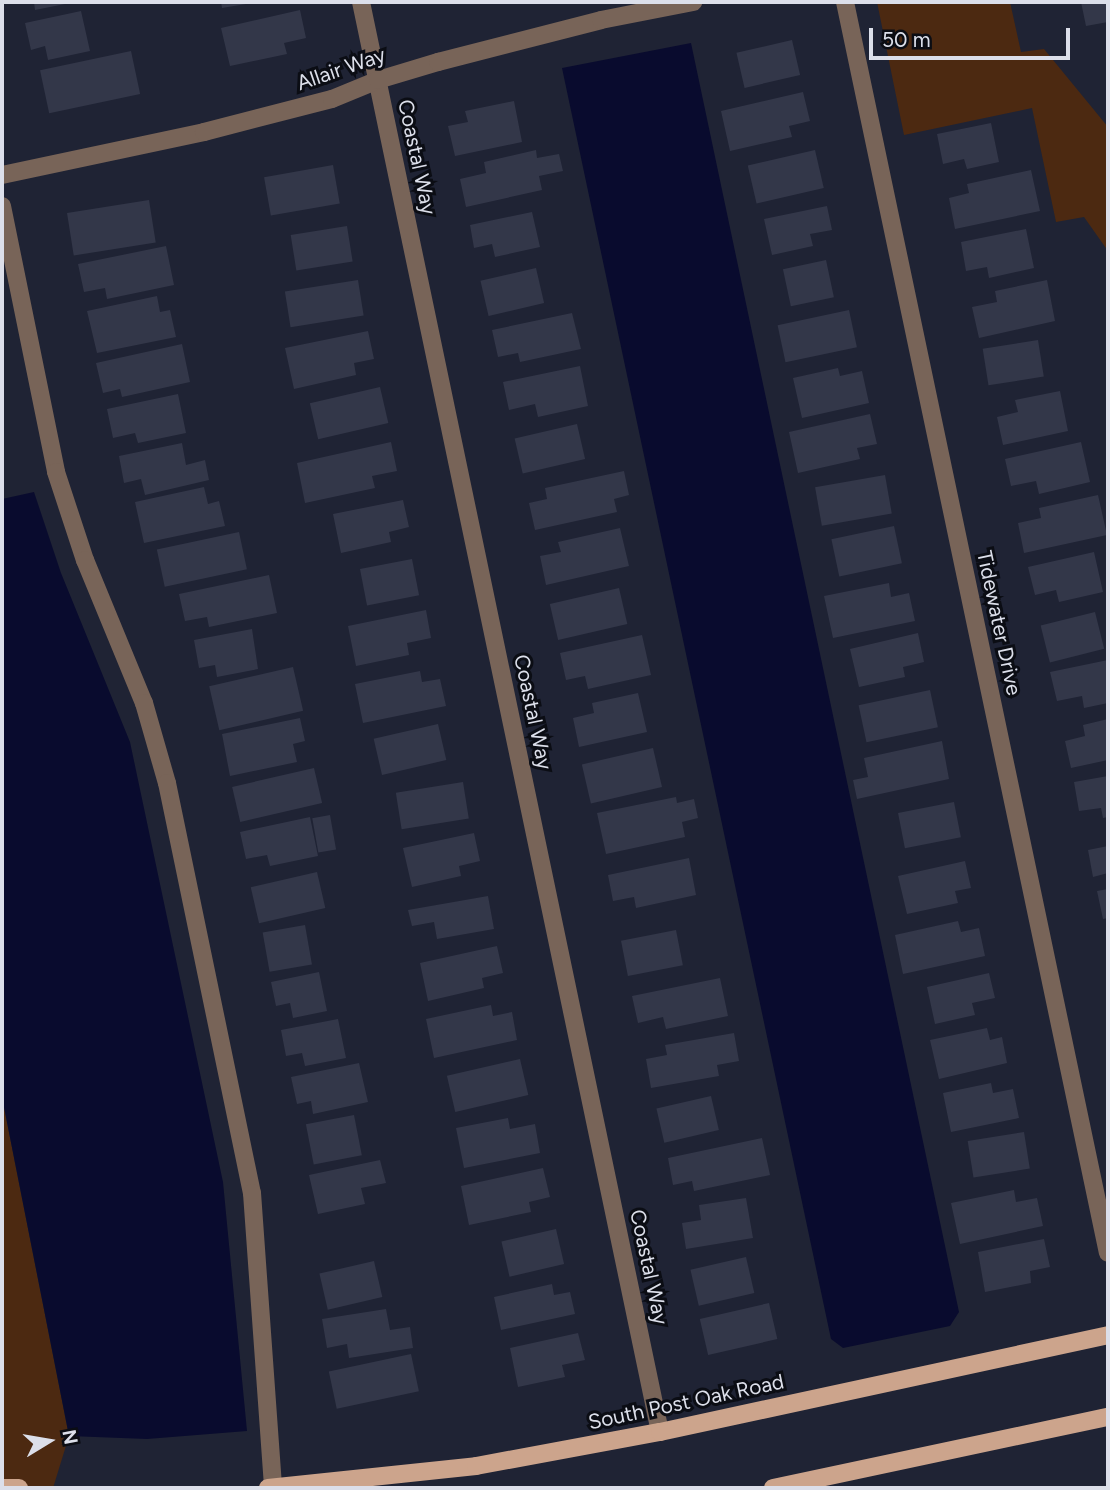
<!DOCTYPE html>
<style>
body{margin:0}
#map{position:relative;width:1110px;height:1490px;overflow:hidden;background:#1f2334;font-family:Figtree,sans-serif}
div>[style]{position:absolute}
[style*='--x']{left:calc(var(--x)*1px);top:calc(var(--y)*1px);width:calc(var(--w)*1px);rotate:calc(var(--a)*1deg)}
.green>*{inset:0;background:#4c2911}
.water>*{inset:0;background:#090b2e}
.building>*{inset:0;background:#333749;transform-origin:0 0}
.minor>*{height:18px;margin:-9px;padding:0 9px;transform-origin:9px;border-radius:9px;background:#786458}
.major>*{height:18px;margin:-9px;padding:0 9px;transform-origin:9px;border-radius:9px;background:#cca48c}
span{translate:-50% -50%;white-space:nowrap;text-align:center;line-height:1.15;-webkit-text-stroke:6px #0b0d14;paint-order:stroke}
.street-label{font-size:21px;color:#dcdfea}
.frame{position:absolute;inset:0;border:4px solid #dcdfea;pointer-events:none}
.north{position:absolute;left:14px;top:1406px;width:70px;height:70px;-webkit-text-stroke:5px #0b0d14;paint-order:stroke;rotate:79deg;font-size:19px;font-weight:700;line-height:28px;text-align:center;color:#dcdfea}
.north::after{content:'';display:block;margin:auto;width:24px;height:32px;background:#dcdfea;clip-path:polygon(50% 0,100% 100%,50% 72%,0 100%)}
.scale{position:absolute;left:869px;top:28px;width:201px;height:32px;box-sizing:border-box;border:4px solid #dcdfea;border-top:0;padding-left:9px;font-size:21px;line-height:24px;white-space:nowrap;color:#dcdfea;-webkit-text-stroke:5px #0b0d14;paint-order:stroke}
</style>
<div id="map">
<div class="green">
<i style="clip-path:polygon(877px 2px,1010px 2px,1021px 52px,1044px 49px,1108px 127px,1108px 251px,1084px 217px,1056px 222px,1032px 108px,904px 135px)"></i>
<i style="clip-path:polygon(2px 1097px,69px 1436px,53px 1488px,2px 1488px)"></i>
</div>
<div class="water">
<i style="clip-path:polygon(691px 43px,959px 1312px,950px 1326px,843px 1348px,831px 1339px,562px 68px)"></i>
<i style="clip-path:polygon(34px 492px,61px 573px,130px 742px,223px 1182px,247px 1431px,147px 1439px,69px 1436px,2px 1097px,2px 499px)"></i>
</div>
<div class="building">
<i style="clip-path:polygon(34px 2px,70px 2px,70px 3px,35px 10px)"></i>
<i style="clip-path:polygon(221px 2px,252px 2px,252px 3px,222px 8px)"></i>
<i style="clip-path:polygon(1081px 2px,1108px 2px,1108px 22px,1086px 26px)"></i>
<i style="clip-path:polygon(300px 10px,306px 38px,284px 43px,287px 54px,230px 66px,221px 28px)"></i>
<i style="clip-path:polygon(81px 11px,90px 51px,48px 60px,45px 46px,31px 50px,25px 23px)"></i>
<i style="left:792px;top:40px;width:36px;height:57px;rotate:77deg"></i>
<i style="left:131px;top:51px;width:44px;height:93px;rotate:78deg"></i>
<i style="clip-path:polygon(803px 92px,810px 121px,789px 126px,792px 137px,730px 151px,721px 111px)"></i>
<i style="clip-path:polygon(514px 101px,522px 142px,455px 156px,448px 126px,468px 122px,465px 111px)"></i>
<i style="clip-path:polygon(991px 123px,999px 162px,967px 169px,964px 159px,943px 164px,937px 134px)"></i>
<i style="clip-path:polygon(536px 150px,537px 158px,559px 154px,563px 171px,539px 176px,542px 190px,466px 207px,460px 179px,486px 173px,484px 162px)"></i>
<i style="left:815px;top:150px;width:39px;height:69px;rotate:77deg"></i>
<i style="left:333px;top:165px;width:39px;height:70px;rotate:80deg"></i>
<i style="clip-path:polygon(1031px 170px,1040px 211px,955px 229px,949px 198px,969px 193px,967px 184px)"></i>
<i style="left:149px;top:200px;width:43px;height:83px;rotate:81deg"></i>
<i style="clip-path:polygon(827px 206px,832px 230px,810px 234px,813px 246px,772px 255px,764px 219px)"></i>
<i style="clip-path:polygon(532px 212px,540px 247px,495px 257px,492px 244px,474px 248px,470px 225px)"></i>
<i style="left:347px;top:226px;width:36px;height:57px;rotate:81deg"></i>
<i style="clip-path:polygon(1026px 229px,1034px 268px,989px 278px,987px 267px,966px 271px,961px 242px)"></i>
<i style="clip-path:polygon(166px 246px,174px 285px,107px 299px,105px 288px,84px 292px,78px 264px)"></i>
<i style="left:826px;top:260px;width:38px;height:44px;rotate:78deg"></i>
<i style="left:536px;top:268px;width:36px;height:57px;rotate:77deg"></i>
<i style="left:358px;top:280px;width:36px;height:74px;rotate:81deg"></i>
<i style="clip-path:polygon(1047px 280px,1055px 321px,979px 338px,972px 307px,997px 302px,995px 291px)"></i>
<i style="clip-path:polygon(157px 296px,160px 312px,170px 310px,176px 337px,97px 353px,87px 311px)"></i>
<i style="left:849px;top:310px;width:38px;height:73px;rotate:78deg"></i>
<i style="clip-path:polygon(572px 313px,581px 349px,520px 362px,518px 353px,498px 357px,492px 330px)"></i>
<i style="clip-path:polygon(368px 331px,374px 359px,354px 363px,356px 375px,294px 389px,285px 348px)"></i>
<i style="left:1038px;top:340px;width:37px;height:56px;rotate:81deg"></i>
<i style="clip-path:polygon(182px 344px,190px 382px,122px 397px,120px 389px,103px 393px,96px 363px)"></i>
<i style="clip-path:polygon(580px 366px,588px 406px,538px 417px,535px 404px,509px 410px,503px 382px)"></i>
<i style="clip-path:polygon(838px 368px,840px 376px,862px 371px,869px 403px,802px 418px,793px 378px)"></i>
<i style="left:380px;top:387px;width:37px;height:72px;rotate:77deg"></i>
<i style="clip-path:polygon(1060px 391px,1068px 431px,1003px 445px,997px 417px,1018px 412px,1015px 400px)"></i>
<i style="clip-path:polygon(178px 394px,186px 433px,138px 443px,135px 433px,113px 438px,107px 409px)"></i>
<i style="clip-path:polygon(870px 414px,877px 444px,857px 448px,860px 459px,798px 473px,789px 432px)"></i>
<i style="left:577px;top:424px;width:36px;height:64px;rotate:77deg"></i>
<i style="clip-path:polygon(391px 442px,397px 471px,372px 476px,375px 488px,305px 503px,297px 463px)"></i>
<i style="clip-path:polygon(1081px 442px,1090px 482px,1039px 494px,1036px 481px,1011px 486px,1005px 459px)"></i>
<i style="clip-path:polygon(182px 443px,186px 465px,205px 460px,209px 480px,145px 495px,141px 479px,124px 483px,119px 456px)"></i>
<i style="clip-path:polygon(624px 471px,629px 495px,614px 499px,617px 512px,535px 530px,529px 503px,547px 499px,545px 488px)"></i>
<i style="left:885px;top:475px;width:39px;height:71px;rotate:80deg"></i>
<i style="clip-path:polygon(204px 487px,208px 504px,219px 501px,225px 526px,144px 543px,135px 502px)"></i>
<i style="clip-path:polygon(1098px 495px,1107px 535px,1024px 553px,1018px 523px,1041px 518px,1039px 508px)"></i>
<i style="clip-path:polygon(403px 500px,409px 527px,389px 532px,391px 542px,341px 553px,333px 514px)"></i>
<i style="left:894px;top:526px;width:38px;height:64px;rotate:78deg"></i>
<i style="clip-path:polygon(620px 528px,629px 566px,546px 585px,540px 556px,561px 552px,558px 542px)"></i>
<i style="left:239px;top:532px;width:38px;height:84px;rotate:78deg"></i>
<i style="clip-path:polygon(1094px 552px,1103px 592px,1059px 602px,1056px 590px,1035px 595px,1028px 567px)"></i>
<i style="left:412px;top:559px;width:37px;height:53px;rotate:79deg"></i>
<i style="clip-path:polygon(269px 575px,277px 613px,209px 627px,207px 617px,185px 621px,179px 594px)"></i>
<i style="clip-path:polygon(889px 583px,891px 597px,909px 593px,915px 621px,833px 638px,824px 596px)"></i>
<i style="left:619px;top:588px;width:37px;height:71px;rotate:77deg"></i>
<i style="clip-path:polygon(426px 610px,431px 638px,407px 643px,409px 655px,356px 666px,348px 626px)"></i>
<i style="left:1095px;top:612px;width:38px;height:56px;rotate:76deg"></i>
<i style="clip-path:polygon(252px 629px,258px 669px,217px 677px,215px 665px,199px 668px,194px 640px)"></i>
<i style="clip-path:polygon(918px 633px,924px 662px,903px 667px,905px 677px,859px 687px,850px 649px)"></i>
<i style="clip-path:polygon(642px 635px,651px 675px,588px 689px,585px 676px,566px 680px,560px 653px)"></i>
<i style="clip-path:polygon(1108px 660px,1108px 703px,1084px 708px,1082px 696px,1057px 701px,1050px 672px)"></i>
<i style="left:293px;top:667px;width:45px;height:86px;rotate:77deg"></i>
<i style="clip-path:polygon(420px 671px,422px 682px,440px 679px,446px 706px,363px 723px,355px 684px)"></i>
<i style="left:930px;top:690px;width:38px;height:73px;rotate:78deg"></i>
<i style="clip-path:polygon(638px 693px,647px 732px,579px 747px,573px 718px,594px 713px,592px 703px)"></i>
<i style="clip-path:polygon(300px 718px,305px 741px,293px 744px,297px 762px,230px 776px,222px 734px)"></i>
<i style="clip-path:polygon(1108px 719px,1108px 760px,1071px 768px,1065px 741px,1085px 736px,1083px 725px)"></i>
<i style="left:438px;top:724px;width:37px;height:66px;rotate:77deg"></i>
<i style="clip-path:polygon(942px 741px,949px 779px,857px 799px,853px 780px,868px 777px,864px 758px)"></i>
<i style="left:653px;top:748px;width:40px;height:73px;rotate:77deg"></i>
<i style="left:314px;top:768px;width:36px;height:84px;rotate:77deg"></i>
<i style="clip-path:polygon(1108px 776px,1108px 817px,1103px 818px,1101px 808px,1079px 811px,1074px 782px)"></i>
<i style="left:463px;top:782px;width:37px;height:68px;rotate:81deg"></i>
<i style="clip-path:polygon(676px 797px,677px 803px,694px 799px,698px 818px,682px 822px,685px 837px,606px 854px,597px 813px)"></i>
<i style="left:954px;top:802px;width:36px;height:57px;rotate:79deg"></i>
<i style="left:330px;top:815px;width:35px;height:18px;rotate:80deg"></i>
<i style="clip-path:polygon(310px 817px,318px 856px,270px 866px,267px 855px,246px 859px,240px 832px)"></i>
<i style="clip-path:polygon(474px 833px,480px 861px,459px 866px,461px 876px,412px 887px,403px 848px)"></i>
<i style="clip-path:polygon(1108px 846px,1108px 873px,1093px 877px,1088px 850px)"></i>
<i style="clip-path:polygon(689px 858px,696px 895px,636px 908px,634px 897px,613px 901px,608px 875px)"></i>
<i style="clip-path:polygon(965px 861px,971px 888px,955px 891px,958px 903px,907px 914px,898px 876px)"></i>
<i style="left:317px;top:872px;width:37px;height:68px;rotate:77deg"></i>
<i style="clip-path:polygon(1108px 889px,1108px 918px,1103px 919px,1097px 891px)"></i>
<i style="clip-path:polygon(488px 896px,494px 929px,437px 939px,434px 922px,412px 926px,408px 910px)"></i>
<i style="clip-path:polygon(958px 921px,961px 932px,979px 928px,985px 956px,903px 974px,895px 935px)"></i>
<i style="left:305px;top:925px;width:40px;height:43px;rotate:80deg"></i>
<i style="left:676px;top:930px;width:36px;height:56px;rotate:79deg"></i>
<i style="clip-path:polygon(497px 946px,503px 973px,482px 978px,484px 988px,428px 1001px,420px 963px)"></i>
<i style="clip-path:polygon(319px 972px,327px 1011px,293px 1018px,290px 1003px,276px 1006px,271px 982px)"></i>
<i style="clip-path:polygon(989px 973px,995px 998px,972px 1003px,975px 1015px,935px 1024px,927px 987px)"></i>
<i style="clip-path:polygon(720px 978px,728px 1016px,666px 1029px,663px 1017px,638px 1023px,632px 996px)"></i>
<i style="clip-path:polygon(491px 1005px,493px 1016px,512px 1012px,517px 1040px,434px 1058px,426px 1019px)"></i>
<i style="clip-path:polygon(338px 1019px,346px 1058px,305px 1066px,302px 1053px,286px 1056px,281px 1030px)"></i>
<i style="clip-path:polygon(987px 1028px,990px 1040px,1002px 1037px,1007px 1063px,939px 1079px,930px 1040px)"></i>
<i style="clip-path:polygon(734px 1033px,739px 1061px,717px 1065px,719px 1076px,651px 1088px,646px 1059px,667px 1055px,665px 1045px)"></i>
<i style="left:520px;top:1059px;width:37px;height:75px;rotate:77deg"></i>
<i style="clip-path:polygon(359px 1063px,368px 1102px,313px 1114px,311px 1101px,297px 1104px,291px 1077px)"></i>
<i style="clip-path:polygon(991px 1083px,993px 1093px,1013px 1089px,1019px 1118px,951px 1132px,943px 1093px)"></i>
<i style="left:711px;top:1096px;width:35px;height:56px;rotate:77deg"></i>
<i style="left:354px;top:1115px;width:41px;height:49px;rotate:79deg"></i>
<i style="clip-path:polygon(508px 1118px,510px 1129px,535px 1124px,540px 1153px,464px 1168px,456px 1128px)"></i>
<i style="left:1024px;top:1132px;width:37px;height:57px;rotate:81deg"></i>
<i style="clip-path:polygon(762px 1138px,770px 1175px,694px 1191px,692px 1181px,673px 1185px,668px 1158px)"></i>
<i style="clip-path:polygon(380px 1160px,386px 1183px,361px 1188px,365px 1204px,318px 1214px,309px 1175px)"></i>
<i style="clip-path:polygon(543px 1168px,550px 1197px,529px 1202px,531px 1212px,469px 1225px,461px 1186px)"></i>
<i style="clip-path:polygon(1014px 1190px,1016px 1202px,1037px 1198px,1043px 1226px,960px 1244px,951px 1203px)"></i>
<i style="clip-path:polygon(746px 1198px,753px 1238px,686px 1249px,682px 1223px,701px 1220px,699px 1205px)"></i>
<i style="left:556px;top:1229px;width:36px;height:56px;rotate:77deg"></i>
<i style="clip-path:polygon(1044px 1239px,1050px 1267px,1030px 1271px,1031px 1283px,985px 1292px,978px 1252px)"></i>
<i style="left:746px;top:1257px;width:37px;height:57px;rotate:77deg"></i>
<i style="left:374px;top:1261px;width:37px;height:56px;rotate:77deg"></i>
<i style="clip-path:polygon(552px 1284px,554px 1295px,570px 1292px,575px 1314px,501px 1330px,494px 1297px)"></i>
<i style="left:769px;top:1303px;width:37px;height:71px;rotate:77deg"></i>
<i style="clip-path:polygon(386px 1309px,390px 1330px,410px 1327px,413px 1348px,349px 1358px,347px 1344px,327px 1348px,322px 1319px)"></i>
<i style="clip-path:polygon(578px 1333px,585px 1360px,562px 1365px,565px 1377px,518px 1387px,510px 1348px)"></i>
<i style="left:411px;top:1354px;width:38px;height:84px;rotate:78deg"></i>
</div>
<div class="minor">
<i style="--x:361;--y:2;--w:1461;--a:78.19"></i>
<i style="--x:845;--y:2;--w:1278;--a:78.13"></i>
<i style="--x:2;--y:175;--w:207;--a:-12"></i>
<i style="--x:204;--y:132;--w:132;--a:-14.5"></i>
<i style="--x:332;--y:99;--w:50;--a:-22.4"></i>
<i style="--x:378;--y:80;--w:63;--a:-16.7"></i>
<i style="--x:438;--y:62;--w:168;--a:-14.4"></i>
<i style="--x:601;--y:20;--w:94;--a:-11.1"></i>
<i style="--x:2;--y:206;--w:271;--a:78.5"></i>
<i style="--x:56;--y:472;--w:93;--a:71.8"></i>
<i style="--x:85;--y:560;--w:155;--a:67.6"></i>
<i style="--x:144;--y:703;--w:83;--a:74"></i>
<i style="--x:167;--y:783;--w:419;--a:78.3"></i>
<i style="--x:252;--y:1193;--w:296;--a:85.9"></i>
</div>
<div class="major">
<i style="--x:2;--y:1488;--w:17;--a:0"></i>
<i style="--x:268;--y:1488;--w:209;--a:-6"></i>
<i style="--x:476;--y:1466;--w:187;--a:-10.5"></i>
<i style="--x:660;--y:1432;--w:458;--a:-12.2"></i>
<i style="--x:773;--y:1488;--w:342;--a:-12"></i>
</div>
<div class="street-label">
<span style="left:341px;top:69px;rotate:-19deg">Allair Way</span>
<span style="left:417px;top:157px;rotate:78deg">Coastal Way</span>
<span style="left:999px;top:623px;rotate:78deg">Tidewater Drive</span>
<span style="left:533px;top:712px;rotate:78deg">Coastal Way</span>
<span style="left:649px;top:1267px;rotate:78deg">Coastal Way</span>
<span style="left:686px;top:1402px;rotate:-12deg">South Post Oak Road</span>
</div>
<div class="frame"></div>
<div class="north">N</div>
<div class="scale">50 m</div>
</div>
